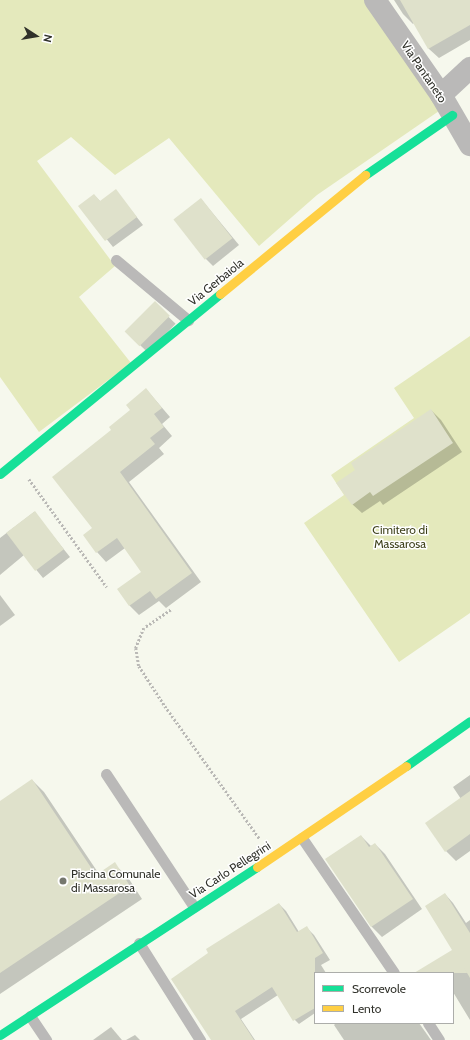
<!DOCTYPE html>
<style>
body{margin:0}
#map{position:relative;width:470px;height:1040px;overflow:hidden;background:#f6f8ed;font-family:Cabin,sans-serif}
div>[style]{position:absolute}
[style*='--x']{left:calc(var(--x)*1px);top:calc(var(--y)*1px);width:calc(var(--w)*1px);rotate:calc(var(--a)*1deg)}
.green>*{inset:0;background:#e4e9bc}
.shadow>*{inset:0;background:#0003;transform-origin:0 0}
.building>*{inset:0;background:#dfe1cb;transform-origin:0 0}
.path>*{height:2.5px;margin-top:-1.25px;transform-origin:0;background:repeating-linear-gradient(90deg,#bab9b6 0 2px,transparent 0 4px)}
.lane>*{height:11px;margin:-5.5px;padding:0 5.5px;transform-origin:5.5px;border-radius:5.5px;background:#bab9b8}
.street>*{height:22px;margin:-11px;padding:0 11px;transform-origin:11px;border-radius:11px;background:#bab9b8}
.fast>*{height:9px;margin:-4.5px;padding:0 4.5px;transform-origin:4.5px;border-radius:4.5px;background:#16e098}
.slow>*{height:9px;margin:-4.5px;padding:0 4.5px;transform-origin:4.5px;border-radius:4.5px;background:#ffcf43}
.dots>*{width:11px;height:11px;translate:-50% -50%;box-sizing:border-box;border:2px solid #fff;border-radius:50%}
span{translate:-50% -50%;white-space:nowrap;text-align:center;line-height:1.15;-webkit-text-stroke:3px #fff;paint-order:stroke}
.street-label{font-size:12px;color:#30312a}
.park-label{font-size:12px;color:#3f421c}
.poi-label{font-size:12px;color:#30312a}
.left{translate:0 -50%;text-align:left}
.legend{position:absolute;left:314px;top:972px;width:140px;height:52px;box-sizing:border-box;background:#fff;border:1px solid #acadaa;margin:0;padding:5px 7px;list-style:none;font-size:12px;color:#30312a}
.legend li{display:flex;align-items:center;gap:8px;height:20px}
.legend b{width:20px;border:1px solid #acadaa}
.north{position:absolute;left:16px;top:16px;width:40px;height:40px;-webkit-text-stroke:3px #fff;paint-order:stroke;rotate:102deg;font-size:11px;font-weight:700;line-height:16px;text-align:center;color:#30312a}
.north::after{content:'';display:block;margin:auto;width:14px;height:18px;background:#30312a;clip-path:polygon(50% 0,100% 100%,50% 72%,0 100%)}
</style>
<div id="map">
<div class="green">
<i style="clip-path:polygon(0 0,365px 0,439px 111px,317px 195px,259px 246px,169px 138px,115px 175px,71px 137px,37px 161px,115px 266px,79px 297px,131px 363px,39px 432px,0 377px)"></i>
<i style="clip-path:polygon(470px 336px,470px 613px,399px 662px,304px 523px,344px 495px,331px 475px,414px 418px,394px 388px)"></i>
</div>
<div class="shadow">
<i style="clip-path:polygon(394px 0,470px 0,470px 40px,439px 58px,429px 49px,414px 23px,413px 24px,403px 14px)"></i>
<i style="clip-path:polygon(116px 191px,143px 225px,113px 247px,80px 206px,94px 195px,101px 202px)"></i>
<i style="clip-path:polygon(201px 199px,239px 245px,213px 266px,206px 259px)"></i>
<i style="left:154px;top:303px;width:30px;height:40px;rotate:44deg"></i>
<i style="clip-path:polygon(146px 389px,170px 417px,162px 424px,172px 436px,159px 448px,164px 454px,129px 482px,201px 582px,166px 608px,159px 601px,139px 615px,130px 606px,119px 590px,143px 572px,125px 548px,106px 562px,97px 552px,94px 528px,113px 430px,132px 410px)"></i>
<i style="clip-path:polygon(431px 410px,441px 420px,462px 452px,383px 505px,380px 501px,362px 513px,352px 504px,357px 470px)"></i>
<i style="clip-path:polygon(34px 512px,70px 557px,43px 578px,24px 555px,0 575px,0 538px)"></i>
<i style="clip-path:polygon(0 595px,15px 615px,0 626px)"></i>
<i style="clip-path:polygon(470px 775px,470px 851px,456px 861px,446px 851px,461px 799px,453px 787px)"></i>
<i style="clip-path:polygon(32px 780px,44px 792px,99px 874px,114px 864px,127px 876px,142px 899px,0 994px,0 802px)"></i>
<i style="clip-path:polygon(361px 836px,371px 846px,375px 844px,385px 854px,422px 909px,382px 937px,372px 927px,326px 859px)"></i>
<i style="clip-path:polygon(445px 894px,453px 903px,466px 923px,470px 920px,470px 1020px,453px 992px,453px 973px,434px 973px,454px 950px)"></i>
<i style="clip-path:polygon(279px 904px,286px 911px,299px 932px,307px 928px,314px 935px,330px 960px,321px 965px,326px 973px,315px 973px,315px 1013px,299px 1024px,292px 1017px,278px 995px,241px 1019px,255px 1040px,213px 1040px)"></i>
<i style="clip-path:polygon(336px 1023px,419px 1023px,431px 1040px,344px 1040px,334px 1025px)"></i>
<i style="clip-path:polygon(111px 1027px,122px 1040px,93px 1040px)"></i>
<i style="clip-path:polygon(135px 1035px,140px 1040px,126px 1040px)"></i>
</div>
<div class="building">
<i style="clip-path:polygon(400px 0,470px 0,470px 25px,428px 49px)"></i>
<i style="clip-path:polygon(116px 189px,137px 217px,105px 241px,78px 206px,94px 194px,100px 201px)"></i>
<i style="left:201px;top:198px;width:51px;height:35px;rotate:52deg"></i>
<i style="left:155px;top:301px;width:21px;height:43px;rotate:45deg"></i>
<i style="clip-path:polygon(146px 388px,162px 408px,154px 414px,164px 427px,150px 438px,155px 444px,120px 472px,192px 573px,156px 599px,150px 591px,129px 606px,117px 589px,141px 572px,117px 538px,96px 553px,83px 535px,92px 528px,52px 477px,111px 430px,109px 427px,130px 410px,126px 405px)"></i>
<i style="clip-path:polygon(431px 409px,453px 443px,373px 496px,370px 492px,352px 505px,336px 483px,355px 470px,351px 463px)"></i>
<i style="left:35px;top:511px;width:48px;height:36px;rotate:53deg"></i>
<i style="clip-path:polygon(32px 779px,96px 875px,115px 862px,130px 886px,0 973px,0 801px)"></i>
<i style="clip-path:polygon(470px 791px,470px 834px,445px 852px,425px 823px)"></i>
<i style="clip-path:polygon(361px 835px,369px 847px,375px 843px,413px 899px,371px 927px,325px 859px)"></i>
<i style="clip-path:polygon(445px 893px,470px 933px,470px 978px,463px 966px,467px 973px,414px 973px,452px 950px,425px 906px)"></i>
<i style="clip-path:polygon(279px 903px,297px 932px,307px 926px,323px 953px,315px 958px,315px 1008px,293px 1021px,272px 987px,235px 1011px,254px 1040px,211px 1040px,171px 979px,208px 953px,206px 949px)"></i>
</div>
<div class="path">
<i style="--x:29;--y:479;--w:133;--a:54.2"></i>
<i style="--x:171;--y:610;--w:32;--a:146"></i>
<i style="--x:144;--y:628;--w:22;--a:112"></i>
<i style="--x:136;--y:648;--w:18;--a:81"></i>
<i style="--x:139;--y:666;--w:48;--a:57"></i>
<i style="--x:165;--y:706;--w:163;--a:54.5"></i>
</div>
<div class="lane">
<i style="--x:116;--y:260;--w:94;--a:39.8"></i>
<i style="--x:106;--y:774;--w:159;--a:56.5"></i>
<i style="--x:302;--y:838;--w:163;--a:55.7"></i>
<i style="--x:139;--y:943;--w:115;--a:57.8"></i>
<i style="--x:30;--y:1016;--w:29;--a:56"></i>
<i style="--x:428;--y:1023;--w:20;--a:57"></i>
</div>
<div class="street">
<i style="--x:375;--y:0;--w:116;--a:55.2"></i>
<i style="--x:441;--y:95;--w:58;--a:59.9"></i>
<i style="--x:441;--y:95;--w:40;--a:-43"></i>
</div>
<div class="fast">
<i style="--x:365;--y:175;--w:106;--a:-34.6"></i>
<i style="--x:0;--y:474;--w:284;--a:-39.3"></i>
<i style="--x:406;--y:766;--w:78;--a:-35.1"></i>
<i style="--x:0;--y:1035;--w:307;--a:-33.2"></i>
</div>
<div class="slow">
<i style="--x:220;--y:294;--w:188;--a:-39.4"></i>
<i style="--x:257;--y:867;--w:180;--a:-34.1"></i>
</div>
<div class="dots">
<i style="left:63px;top:881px;background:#75776e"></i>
</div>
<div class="street-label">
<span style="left:424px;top:72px;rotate:56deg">Via Pantaneto</span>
<span style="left:216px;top:282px;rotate:-39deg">Via Gerbaiola</span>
<span style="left:230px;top:870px;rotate:-33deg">Via Carlo Pellegrini</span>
</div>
<div class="park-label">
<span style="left:400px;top:537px">Cimitero di<br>Massarosa</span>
</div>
<div class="poi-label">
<span class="left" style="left:71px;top:881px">Piscina Comunale<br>di Massarosa</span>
</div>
<ul class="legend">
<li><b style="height:5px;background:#16e098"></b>Scorrevole</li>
<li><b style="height:5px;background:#ffcf43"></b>Lento</li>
</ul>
<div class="north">N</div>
</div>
